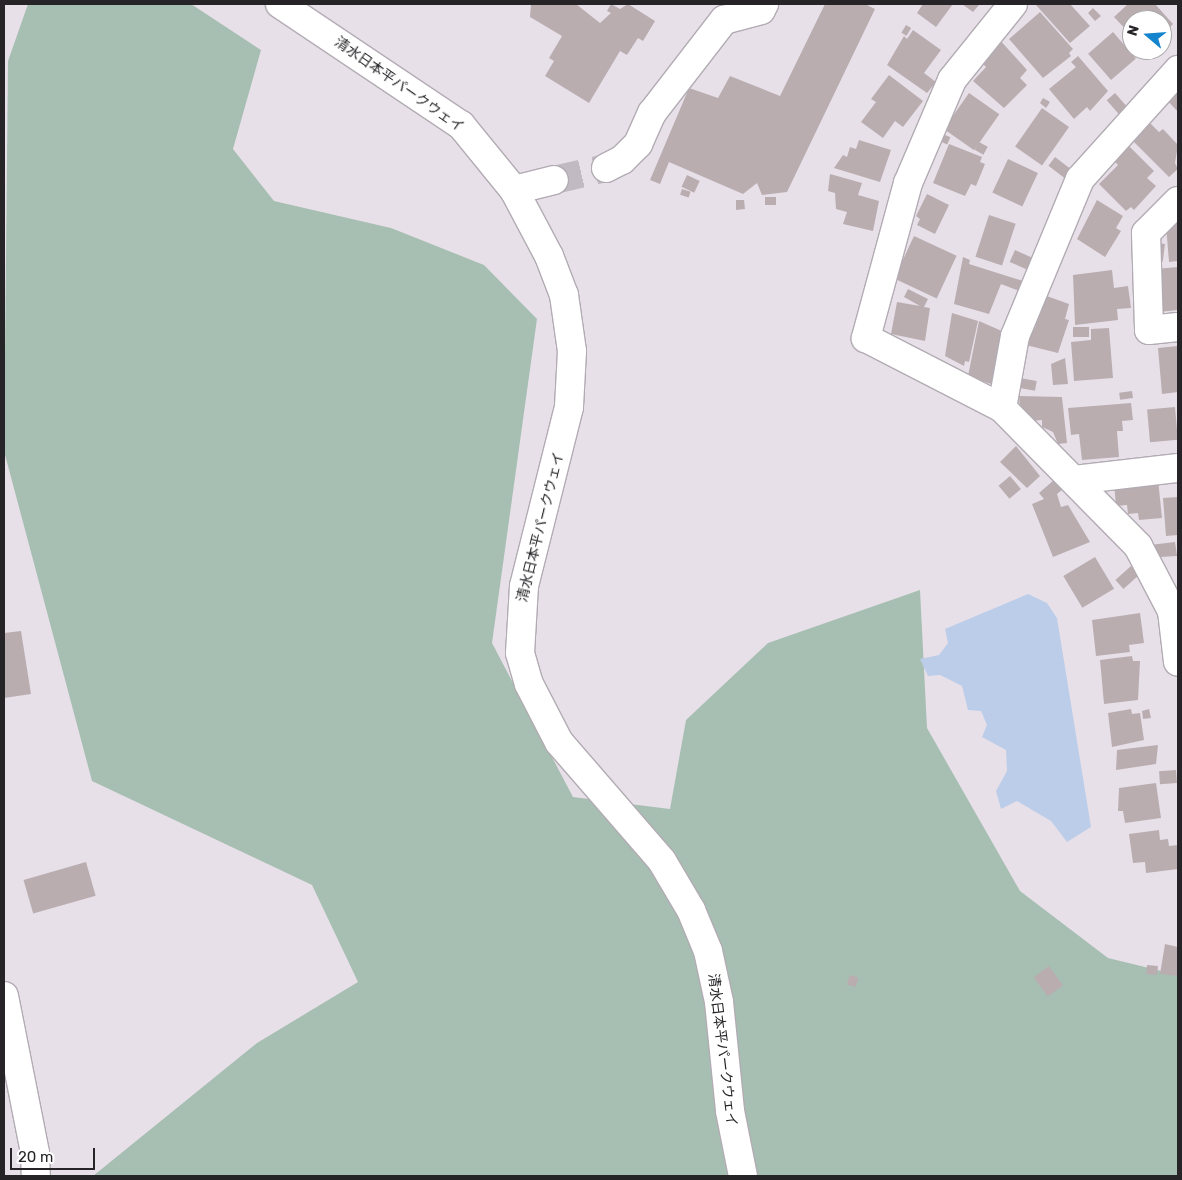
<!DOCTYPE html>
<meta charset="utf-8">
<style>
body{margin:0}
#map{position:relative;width:1182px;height:1180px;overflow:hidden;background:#e8e0e9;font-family:Rubik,"Noto Sans JP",sans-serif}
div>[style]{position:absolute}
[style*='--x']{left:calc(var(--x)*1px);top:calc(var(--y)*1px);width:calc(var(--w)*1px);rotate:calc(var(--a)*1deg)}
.green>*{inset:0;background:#a7bfb2}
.water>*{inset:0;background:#bccde9}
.building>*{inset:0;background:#b9adb0;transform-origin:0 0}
.minor-tunnel>*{height:28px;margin-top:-14px;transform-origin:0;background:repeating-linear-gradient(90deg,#c1bac2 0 28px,transparent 0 42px)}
.roads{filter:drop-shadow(1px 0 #b2abb3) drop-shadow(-1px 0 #b2abb3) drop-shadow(0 1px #b2abb3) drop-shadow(0 -1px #b2abb3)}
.minor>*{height:28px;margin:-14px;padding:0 14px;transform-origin:14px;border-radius:14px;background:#fff}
span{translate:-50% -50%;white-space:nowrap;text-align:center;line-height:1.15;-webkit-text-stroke:4.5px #fff;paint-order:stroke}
.street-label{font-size:14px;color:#262427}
.frame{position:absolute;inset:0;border:5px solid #262427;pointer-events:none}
.north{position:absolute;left:1122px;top:10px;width:50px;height:50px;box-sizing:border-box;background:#fff;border:1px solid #a8a7a9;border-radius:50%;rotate:288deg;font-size:14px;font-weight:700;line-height:20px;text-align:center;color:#262427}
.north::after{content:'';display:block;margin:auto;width:18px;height:22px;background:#1384cd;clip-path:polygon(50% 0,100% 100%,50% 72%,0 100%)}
.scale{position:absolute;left:10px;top:1148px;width:85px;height:22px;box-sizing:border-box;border:2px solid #262427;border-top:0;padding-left:6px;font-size:15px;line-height:18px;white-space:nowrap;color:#262427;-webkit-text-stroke:4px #fff;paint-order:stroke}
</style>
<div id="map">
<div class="green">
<i style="clip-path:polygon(28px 4px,191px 4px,261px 50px,233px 149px,274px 201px,391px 228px,484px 265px,537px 319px,492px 643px,573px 797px,670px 809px,686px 720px,768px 643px,920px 590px,927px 728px,1020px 891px,1108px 958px,1178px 975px,1178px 1176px,93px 1176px,257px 1043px,358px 982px,312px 885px,92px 781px,4px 451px,8px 61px)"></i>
</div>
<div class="water">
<i style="clip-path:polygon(1028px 594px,1047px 603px,1057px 618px,1091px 827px,1067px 842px,1051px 821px,1017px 801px,1001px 809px,996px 791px,1007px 771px,1006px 750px,982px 737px,987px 725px,981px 711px,968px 710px,962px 686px,940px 675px,928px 676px,920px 659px,939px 655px,948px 643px,945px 629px)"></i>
</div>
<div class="building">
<i style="clip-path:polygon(531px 4px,576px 4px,600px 23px,611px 13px,607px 11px,611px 4px,620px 9px,628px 4px,655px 21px,643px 41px,638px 38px,627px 55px,620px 51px,589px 103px,545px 76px,554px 61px,549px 58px,562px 36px,530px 17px)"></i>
<i style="clip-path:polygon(825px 4px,865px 4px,875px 9px,787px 192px,762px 195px,757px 183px,743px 194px,669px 162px,660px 184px,650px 180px,689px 88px,718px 98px,730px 76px,780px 96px)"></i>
<i style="clip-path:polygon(923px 4px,953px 4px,936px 27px,917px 13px)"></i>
<i style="clip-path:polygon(962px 4px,977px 4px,979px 5px,973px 12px)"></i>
<i style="clip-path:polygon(1070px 4px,1090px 26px,1070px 43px,1036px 5px)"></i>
<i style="clip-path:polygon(1128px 4px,1155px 4px,1173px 24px,1162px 35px,1162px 20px,1132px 20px,1132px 36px,1114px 17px)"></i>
<i style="clip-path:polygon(1093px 8px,1101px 16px,1095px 21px,1088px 13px)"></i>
<i style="clip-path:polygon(1040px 12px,1073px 49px,1069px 53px,1071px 56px,1043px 78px,1009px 39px)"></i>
<i style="left:906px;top:25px;width:6px;height:9px;rotate:31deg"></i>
<i style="clip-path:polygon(913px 30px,941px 50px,924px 73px,936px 82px,927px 93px,887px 65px,904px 36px,907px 39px)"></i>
<i style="left:1113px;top:32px;width:35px;height:33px;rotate:49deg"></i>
<i style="clip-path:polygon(998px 38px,1027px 70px,1020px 78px,1027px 85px,1004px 108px,973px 81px,986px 67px,983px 64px,990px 56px,987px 51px)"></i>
<i style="clip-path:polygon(1078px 56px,1108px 91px,1090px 111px,1087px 107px,1074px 119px,1049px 89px,1076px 67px,1071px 62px)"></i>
<i style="clip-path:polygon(889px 75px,923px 101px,903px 127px,895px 121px,883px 138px,861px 122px,876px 102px,871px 99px)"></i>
<i style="clip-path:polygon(1178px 89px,1178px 112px,1167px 100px)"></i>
<i style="left:969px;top:93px;width:37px;height:44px;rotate:35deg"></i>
<i style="left:1115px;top:93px;width:20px;height:11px;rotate:49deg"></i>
<i style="clip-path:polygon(1043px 98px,1050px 102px,1046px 108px,1040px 103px)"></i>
<i style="left:1042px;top:108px;width:33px;height:47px;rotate:35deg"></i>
<i style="clip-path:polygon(1150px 123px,1159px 132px,1163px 129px,1178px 145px,1175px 163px,1178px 169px,1169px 177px,1132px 140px)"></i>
<i style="left:943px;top:134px;width:8px;height:8px;rotate:23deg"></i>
<i style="clip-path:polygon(859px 140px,891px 150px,880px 182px,834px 168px,843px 155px,847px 157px,850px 147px,856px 149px)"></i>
<i style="left:979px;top:142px;width:10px;height:9px;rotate:29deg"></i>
<i style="clip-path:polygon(949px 144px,982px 157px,980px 162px,985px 164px,976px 186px,971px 184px,965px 196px,933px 183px)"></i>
<i style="clip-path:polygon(1129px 146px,1154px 171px,1147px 178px,1156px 186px,1134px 210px,1131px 207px,1126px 211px,1099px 184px,1118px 165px,1114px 161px)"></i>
<i style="left:1055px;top:157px;width:21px;height:11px;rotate:37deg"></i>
<i style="left:1008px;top:159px;width:33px;height:37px;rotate:25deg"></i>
<i style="clip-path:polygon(830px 174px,862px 183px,858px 195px,879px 201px,873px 231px,843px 224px,847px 212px,836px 209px,835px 193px,828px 191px)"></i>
<i style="left:687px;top:175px;width:14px;height:13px;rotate:25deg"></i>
<i style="left:682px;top:189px;width:9px;height:6px;rotate:18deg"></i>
<i style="clip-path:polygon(927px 194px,949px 205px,935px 234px,917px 225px,920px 219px,916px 216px)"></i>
<i style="left:776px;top:197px;width:8px;height:11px;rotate:90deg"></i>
<i style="clip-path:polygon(736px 200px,744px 200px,745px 209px,736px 210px)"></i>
<i style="clip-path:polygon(1097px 200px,1123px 216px,1116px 228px,1121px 231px,1105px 257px,1077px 239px)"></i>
<i style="clip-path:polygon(1178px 212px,1178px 261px,1169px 262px,1166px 225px)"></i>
<i style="left:989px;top:215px;width:28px;height:44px;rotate:18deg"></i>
<i style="left:914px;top:236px;width:47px;height:47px;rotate:25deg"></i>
<i style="left:1157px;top:243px;width:8px;height:18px;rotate:7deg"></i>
<i style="left:1015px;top:250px;width:20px;height:13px;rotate:24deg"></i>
<i style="clip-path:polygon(963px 257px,970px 260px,969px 264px,1023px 281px,1019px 291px,1001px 284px,989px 314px,954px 304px)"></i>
<i style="clip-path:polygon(1178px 267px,1178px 310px,1159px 312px,1156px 269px)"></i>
<i style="clip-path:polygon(1112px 270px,1114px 288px,1128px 286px,1131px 308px,1117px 309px,1118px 320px,1075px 325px,1073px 275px)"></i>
<i style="clip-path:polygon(908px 289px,928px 299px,924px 307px,930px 308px,925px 341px,891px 334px,897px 302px,920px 306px,904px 297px)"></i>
<i style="clip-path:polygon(1044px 295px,1069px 304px,1065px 319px,1069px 320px,1058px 353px,1026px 345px,1027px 330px,1033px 331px,1036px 326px,1031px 324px)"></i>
<i style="clip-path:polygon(952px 313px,978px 321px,969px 362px,965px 361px,964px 366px,945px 356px)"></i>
<i style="clip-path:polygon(979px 321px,1004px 332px,991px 384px,968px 376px)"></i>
<i style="left:1089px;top:327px;width:10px;height:16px;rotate:90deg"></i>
<i style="clip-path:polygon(1109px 328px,1113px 378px,1074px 381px,1071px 342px,1091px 340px,1091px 329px)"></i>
<i style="clip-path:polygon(1178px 346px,1178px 392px,1162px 394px,1158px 348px)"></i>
<i style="clip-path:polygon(1065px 358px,1068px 384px,1053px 385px,1051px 364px)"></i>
<i style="left:1020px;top:378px;width:17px;height:10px;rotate:10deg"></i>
<i style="left:1132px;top:391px;width:7px;height:13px;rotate:82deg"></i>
<i style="clip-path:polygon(1019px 396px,1062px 397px,1067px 443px,1058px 444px,1053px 432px,1042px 427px,1042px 420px,1032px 421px,1020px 410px)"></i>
<i style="clip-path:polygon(1131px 403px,1133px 420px,1122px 421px,1123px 431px,1117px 431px,1119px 457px,1082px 460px,1079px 434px,1071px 435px,1068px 408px)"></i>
<i style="left:1175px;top:407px;width:33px;height:28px;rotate:85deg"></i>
<i style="clip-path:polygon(1016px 446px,1040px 476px,1027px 488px,1000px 462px)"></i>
<i style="left:1010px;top:476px;width:17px;height:15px;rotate:50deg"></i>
<i style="clip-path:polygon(1158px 479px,1162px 518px,1139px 520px,1138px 513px,1128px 514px,1127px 505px,1116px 506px,1114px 483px)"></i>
<i style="clip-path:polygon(1054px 480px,1063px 489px,1057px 494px,1061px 507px,1068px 505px,1090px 542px,1053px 557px,1032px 504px,1044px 499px,1039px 493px)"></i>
<i style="clip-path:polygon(1178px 497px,1178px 535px,1166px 536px,1163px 498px)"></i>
<i style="clip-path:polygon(1175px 542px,1177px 556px,1160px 557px,1150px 545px)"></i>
<i style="left:1095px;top:557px;width:37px;height:37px;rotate:59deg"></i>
<i style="left:1131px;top:566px;width:12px;height:21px;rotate:48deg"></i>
<i style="clip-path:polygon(1140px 613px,1144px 643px,1129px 645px,1130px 652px,1096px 656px,1092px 620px)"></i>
<i style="clip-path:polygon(21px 631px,31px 694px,4px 698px,4px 633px)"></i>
<i style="clip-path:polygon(1132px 656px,1133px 661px,1140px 661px,1138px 700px,1104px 704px,1100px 660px)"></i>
<i style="clip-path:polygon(1131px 709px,1132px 714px,1140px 713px,1144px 740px,1112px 747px,1108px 713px)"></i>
<i style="clip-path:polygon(1149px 709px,1151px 718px,1143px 719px,1142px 711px)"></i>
<i style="clip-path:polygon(1158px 745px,1156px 764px,1116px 770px,1117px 750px)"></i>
<i style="left:1176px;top:770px;width:13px;height:17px;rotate:86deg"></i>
<i style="clip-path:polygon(1156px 783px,1161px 818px,1125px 823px,1123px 811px,1118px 811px,1119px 788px)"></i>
<i style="clip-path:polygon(1159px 830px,1160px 840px,1168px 839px,1169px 846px,1178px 845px,1178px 869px,1146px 873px,1145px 862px,1133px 863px,1129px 834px)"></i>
<i style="left:86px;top:862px;width:35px;height:65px;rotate:74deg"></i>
<i style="clip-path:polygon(1165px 944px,1178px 947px,1177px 976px,1160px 974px)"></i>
<i style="left:1147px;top:965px;width:11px;height:9px;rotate:5deg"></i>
<i style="left:1049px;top:966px;width:24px;height:19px;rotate:54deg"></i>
<i style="left:850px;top:975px;width:9px;height:10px;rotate:18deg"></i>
</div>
<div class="minor-tunnel">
<i style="--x:554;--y:180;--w:53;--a:-13"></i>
</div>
<div class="roads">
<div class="minor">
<i style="--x:280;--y:4;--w:218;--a:33.8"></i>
<i style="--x:461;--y:125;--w:84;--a:50.8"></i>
<i style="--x:514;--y:190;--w:75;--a:62.1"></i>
<i style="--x:549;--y:256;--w:42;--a:69"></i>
<i style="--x:564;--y:295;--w:57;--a:81.9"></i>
<i style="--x:572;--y:351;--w:56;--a:93.1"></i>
<i style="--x:569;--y:407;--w:185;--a:104.1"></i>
<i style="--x:524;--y:586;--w:67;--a:93.4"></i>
<i style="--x:520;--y:653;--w:32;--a:74"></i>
<i style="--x:529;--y:684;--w:65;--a:62.7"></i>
<i style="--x:559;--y:742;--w:157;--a:49.1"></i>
<i style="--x:662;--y:861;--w:57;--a:59.4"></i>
<i style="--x:691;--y:910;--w:44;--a:67.5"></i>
<i style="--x:708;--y:951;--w:52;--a:77.8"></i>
<i style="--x:719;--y:1002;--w:110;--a:84.2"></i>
<i style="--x:730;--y:1111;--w:66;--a:78.7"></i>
<i style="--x:1013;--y:4;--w:97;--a:128.8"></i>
<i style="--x:952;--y:80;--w:112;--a:113.1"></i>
<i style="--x:908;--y:183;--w:161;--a:105.2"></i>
<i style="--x:866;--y:338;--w:153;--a:27.2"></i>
<i style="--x:1002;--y:408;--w:194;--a:45.4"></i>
<i style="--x:1138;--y:546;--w:73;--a:62.4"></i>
<i style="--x:1172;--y:611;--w:51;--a:83.3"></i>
<i style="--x:606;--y:168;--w:18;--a:-27"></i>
<i style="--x:622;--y:160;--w:23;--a:-45"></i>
<i style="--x:638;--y:144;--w:34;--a:-66"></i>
<i style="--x:652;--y:113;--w:118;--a:-52.3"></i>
<i style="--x:724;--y:20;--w:38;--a:-15"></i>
<i style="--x:761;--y:10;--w:7;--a:-63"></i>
<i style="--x:514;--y:190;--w:41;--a:-14"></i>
<i style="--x:1178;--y:201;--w:45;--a:135"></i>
<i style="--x:1146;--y:233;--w:97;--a:88.2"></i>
<i style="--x:1149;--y:330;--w:29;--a:-6"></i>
<i style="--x:1002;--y:408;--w:73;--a:-79.8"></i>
<i style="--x:1015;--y:336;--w:170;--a:-67.5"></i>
<i style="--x:1080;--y:179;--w:147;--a:-48"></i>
<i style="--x:1074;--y:480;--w:105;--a:-6.6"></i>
<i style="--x:4;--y:996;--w:160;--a:78.8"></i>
<i style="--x:35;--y:1153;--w:23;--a:88"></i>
</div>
</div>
<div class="street-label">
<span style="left:399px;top:85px;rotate:35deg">清水日本平パークウェイ</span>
<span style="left:541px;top:527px;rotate:-76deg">清水日本平パークウェイ</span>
<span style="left:722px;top:1050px;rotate:83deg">清水日本平パークウェイ</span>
</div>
<div class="frame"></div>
<div class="north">N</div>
<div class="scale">20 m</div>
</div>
